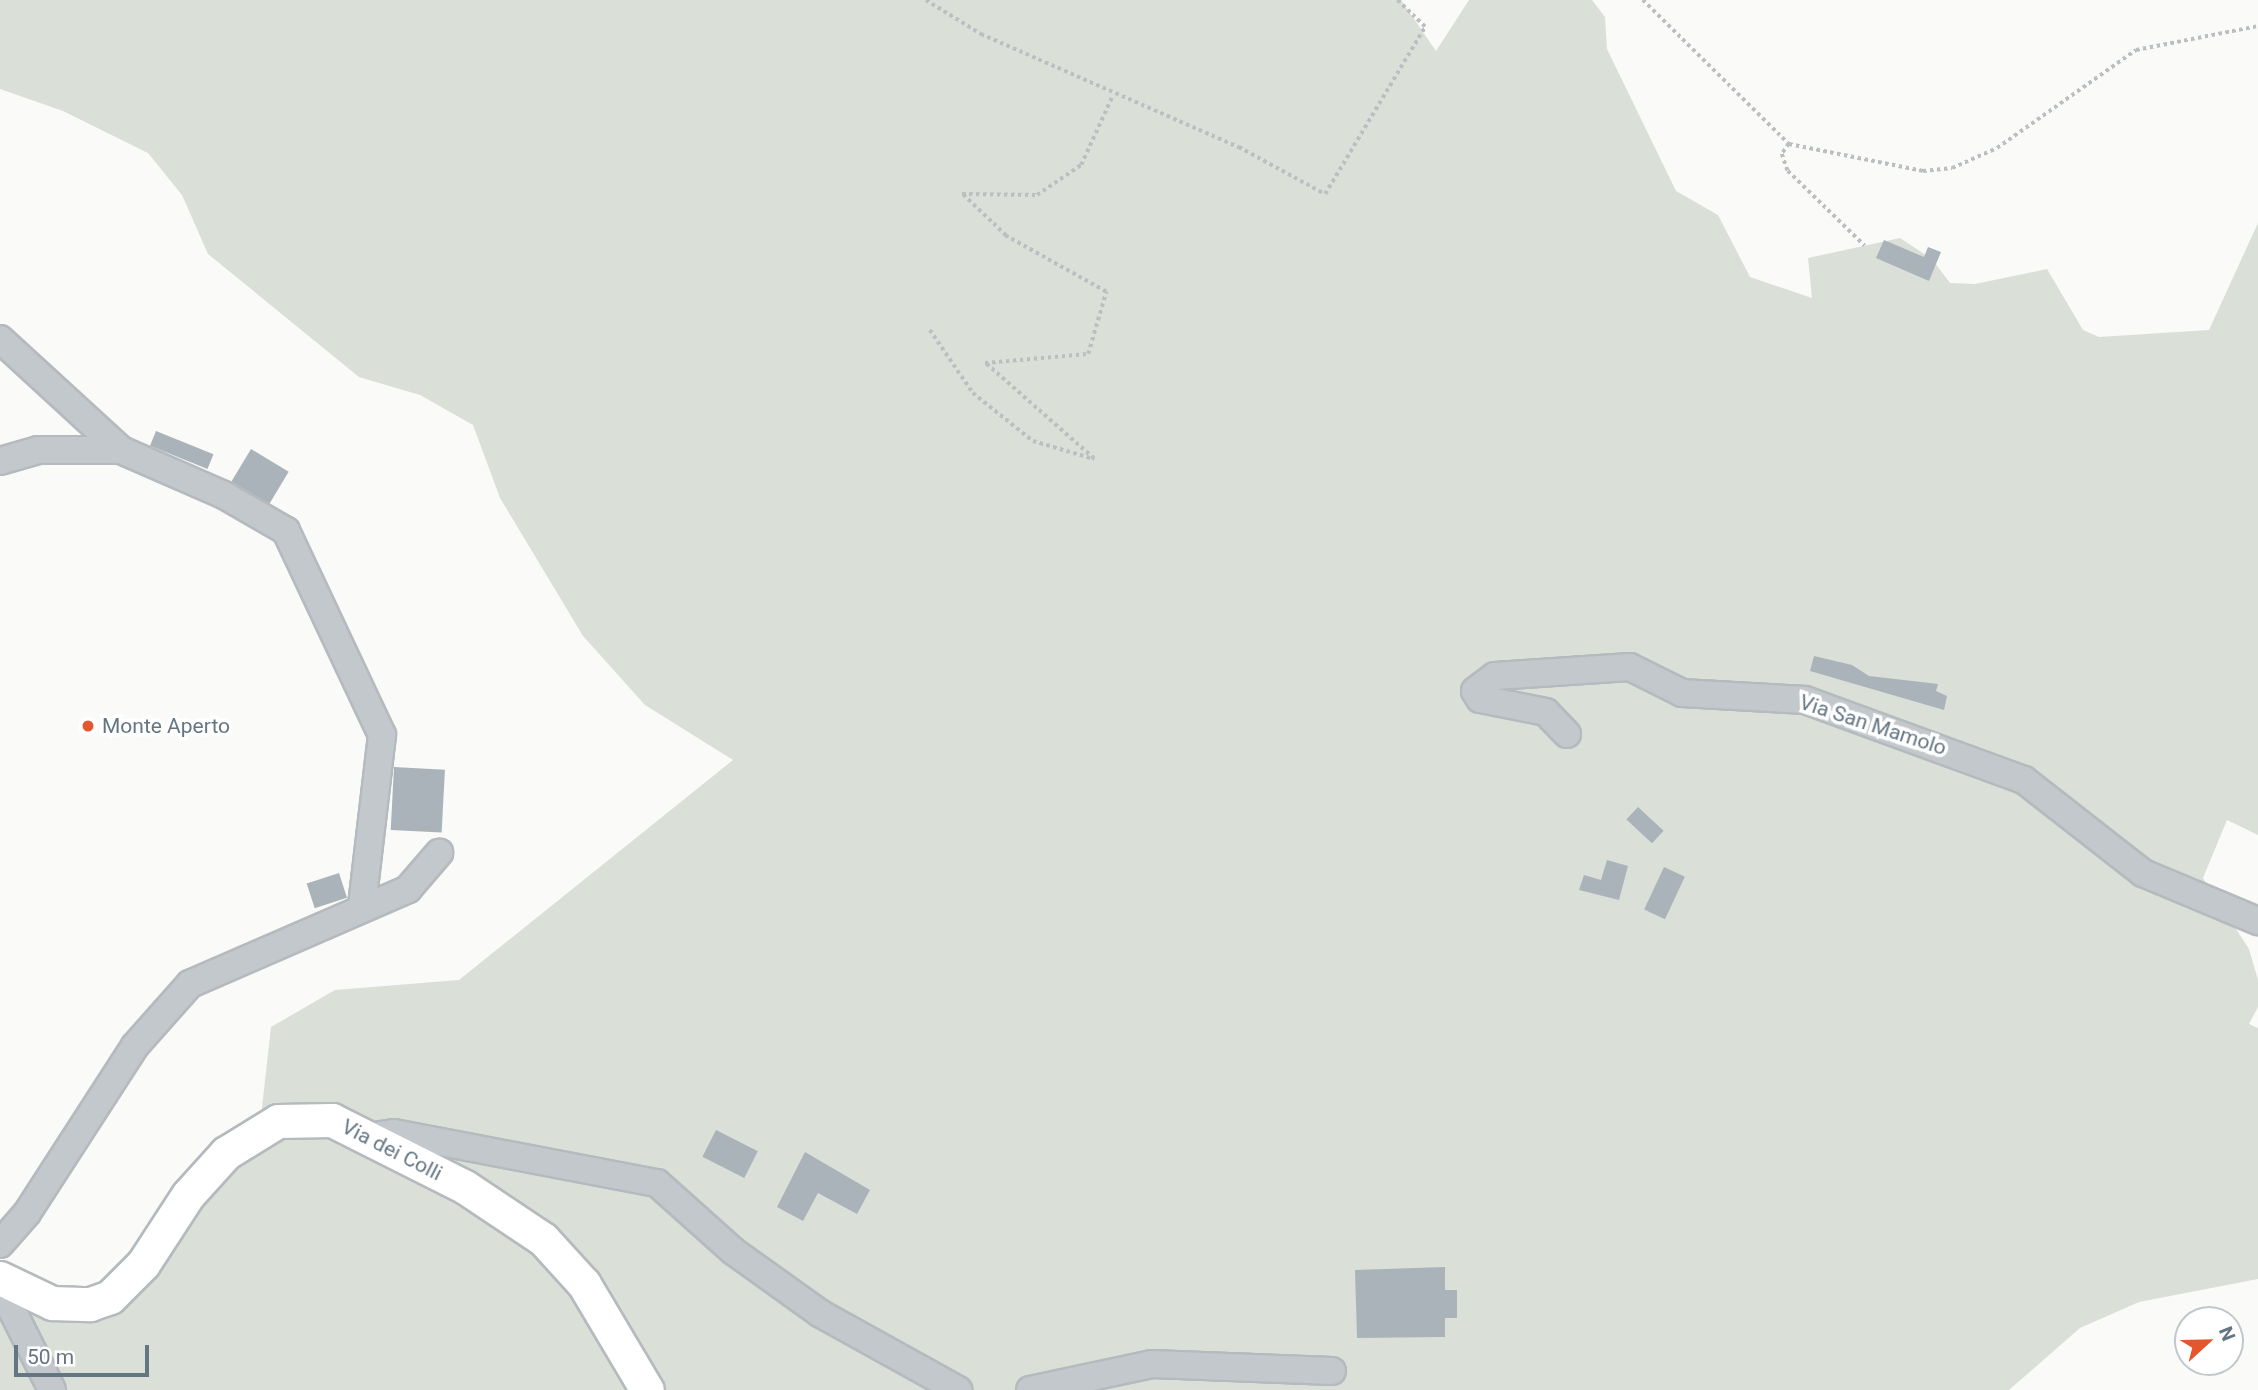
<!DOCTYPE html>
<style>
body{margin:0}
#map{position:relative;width:2258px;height:1390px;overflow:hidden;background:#fafaf8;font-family:Roboto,sans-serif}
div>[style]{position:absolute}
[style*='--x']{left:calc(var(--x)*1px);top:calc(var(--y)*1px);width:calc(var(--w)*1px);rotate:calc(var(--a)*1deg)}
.green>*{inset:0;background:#dadfd7}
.building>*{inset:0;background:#aab3b9;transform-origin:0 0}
.path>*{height:3.5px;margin-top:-1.75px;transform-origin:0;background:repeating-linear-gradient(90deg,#bbbfc2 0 3.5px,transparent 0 7px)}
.roads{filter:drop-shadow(2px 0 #b5babe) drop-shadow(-2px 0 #b5babe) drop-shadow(0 2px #b5babe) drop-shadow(0 -2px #b5babe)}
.minor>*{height:26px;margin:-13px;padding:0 13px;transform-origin:13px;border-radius:13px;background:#c3c8cc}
.major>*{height:33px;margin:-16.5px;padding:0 16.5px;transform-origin:16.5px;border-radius:16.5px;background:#fff}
.dots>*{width:19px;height:19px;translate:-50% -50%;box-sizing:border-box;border:4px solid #fff;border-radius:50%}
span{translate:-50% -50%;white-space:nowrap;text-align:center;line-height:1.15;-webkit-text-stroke:7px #fff;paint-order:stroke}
.street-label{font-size:21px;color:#657683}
.poi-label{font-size:21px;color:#657683}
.left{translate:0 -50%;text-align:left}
.north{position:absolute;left:2174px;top:1306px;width:70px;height:70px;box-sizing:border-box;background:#fff;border:2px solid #c1c8cd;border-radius:50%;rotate:68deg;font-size:19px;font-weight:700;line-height:28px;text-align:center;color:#657683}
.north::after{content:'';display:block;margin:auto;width:24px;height:32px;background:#e4572e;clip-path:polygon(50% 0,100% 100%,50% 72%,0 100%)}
.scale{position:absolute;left:14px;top:1345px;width:135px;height:32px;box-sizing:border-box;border:4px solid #657683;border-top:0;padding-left:9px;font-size:21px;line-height:24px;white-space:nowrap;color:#657683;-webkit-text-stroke:5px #fff;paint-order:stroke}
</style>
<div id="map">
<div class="green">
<i style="clip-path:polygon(0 0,1401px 0,1436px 51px,1469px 0,1592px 0,1605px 17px,1607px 49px,1676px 191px,1718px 215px,1750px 277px,1812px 298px,1808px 258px,1900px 238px,1932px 259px,1950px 283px,1975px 284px,2047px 269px,2083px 330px,2099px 337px,2209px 330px,2258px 223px,2258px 835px,2227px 820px,2203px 878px,2249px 949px,2258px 980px,2258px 1007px,2249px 1024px,2258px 1028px,2258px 1279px,2139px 1302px,2080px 1328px,2009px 1390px,0 1390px,0 1273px,94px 1308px,206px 1181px,258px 1143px,271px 1027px,335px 990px,459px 980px,733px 760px,645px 705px,583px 636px,500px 498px,473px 425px,420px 395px,359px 377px,208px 254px,182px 195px,148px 153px,63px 111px,0 89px)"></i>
</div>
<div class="building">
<i style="clip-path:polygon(1884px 240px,1924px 257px,1928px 247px,1941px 252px,1929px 281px,1876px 258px)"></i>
<i style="left:156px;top:431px;width:62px;height:16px;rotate:22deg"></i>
<i style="left:251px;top:449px;width:44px;height:38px;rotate:31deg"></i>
<i style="clip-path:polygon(1814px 656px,1852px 665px,1869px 676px,1938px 684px,1936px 691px,1947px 696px,1944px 710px,1810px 671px)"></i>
<i style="left:394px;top:767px;width:51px;height:63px;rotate:3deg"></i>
<i style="left:1638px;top:807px;width:35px;height:17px;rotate:43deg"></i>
<i style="clip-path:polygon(1607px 860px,1628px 866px,1619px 900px,1579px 890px,1584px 875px,1601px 880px)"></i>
<i style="left:1664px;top:867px;width:23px;height:47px;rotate:25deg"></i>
<i style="left:339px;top:873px;width:26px;height:34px;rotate:72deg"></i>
<i style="left:716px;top:1130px;width:47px;height:30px;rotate:27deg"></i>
<i style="clip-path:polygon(805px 1152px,870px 1190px,857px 1214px,818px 1193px,803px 1221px,777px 1207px)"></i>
<i style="clip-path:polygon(1445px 1267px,1445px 1290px,1457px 1290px,1457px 1318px,1445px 1318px,1445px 1337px,1357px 1338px,1355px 1270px)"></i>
</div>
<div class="path">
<i style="--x:926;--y:0;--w:65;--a:31.7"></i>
<i style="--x:981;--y:34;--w:282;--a:23.7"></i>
<i style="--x:1239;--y:147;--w:98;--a:28.7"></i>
<i style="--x:1325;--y:194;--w:195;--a:-59.1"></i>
<i style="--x:1425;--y:27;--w:39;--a:-136"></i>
<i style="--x:1643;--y:0;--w:205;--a:44.6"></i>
<i style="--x:1789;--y:144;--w:137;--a:11.4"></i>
<i style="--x:1923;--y:171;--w:29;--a:-6"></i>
<i style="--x:1952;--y:168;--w:49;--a:-24"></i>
<i style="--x:1997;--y:148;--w:170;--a:-35.2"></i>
<i style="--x:2136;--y:50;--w:124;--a:-11.1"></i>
<i style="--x:1789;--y:144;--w:12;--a:125"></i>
<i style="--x:1782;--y:154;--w:18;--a:71"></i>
<i style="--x:1788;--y:171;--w:107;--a:44.2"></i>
<i style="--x:930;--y:330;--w:76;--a:55.7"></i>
<i style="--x:973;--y:393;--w:77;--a:38.7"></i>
<i style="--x:1033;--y:441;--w:64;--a:16.4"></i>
<i style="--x:1094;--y:459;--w:145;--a:-138.6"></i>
<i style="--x:985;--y:363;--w:103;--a:-5"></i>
<i style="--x:1088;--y:354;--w:65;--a:-73.8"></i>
<i style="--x:1106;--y:292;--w:115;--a:-150.8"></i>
<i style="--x:1006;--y:236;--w:61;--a:-136.3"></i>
<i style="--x:962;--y:194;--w:75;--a:0.8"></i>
<i style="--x:1037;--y:195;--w:53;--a:-34.3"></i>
<i style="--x:1081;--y:165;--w:75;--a:-65.5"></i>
</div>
<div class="roads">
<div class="minor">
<i style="--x:0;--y:339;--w:164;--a:42.5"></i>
<i style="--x:0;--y:461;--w:40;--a:-16"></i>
<i style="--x:38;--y:450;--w:83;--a:0"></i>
<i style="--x:121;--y:450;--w:112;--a:23.6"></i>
<i style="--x:224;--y:495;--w:72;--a:30.1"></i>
<i style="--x:286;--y:531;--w:225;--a:64.8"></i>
<i style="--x:382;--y:735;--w:170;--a:96.7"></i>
<i style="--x:1567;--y:734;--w:30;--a:-134"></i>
<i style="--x:1546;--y:712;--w:67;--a:-168.9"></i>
<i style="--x:1480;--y:699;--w:9;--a:-122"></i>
<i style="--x:1475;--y:691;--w:25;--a:-37"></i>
<i style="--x:1495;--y:676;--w:135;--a:-3.8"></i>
<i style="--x:1630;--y:667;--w:58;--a:26.6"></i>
<i style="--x:1682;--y:693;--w:123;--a:3.3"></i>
<i style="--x:1805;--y:700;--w:233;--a:20.1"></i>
<i style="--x:2024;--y:780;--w:151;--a:38"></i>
<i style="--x:2143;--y:873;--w:125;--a:22.7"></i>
<i style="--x:373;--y:1136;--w:21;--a:-8"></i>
<i style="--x:394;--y:1133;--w:268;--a:10.8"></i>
<i style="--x:657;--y:1183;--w:102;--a:41.8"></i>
<i style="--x:733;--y:1251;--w:108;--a:35.6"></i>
<i style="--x:821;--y:1314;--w:157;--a:29"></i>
<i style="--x:0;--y:1244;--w:41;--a:-48.9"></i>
<i style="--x:27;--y:1213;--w:199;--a:-57.1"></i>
<i style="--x:135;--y:1046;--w:83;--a:-48.4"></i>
<i style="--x:190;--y:984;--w:238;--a:-23.5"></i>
<i style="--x:408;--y:889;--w:48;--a:-49.3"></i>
<i style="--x:0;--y:1286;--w:116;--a:63.4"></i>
<i style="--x:1030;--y:1390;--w:125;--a:-12"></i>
<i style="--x:1152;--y:1364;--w:180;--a:2.2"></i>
</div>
<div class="major">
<i style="--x:0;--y:1278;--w:58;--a:25.7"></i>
<i style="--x:52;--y:1303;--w:38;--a:2"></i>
<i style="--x:90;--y:1304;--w:21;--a:-19"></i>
<i style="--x:110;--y:1297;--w:47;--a:-45"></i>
<i style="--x:143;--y:1264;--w:82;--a:-56.9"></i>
<i style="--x:188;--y:1195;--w:57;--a:-47.9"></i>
<i style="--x:226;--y:1153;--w:61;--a:-31.6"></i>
<i style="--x:278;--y:1121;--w:54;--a:-1.1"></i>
<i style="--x:332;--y:1120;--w:149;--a:26.7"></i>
<i style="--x:465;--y:1187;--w:94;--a:33.7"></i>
<i style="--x:543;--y:1239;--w:61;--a:47.7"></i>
<i style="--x:584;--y:1284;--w:123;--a:59.3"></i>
</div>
</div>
<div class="dots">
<i style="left:88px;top:726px;background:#e4572e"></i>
</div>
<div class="street-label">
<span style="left:1873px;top:725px;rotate:18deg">Via San Mamolo</span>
<span style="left:392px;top:1150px;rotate:27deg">Via dei Colli</span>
</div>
<div class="poi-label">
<span class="left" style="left:102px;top:726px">Monte Aperto</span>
</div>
<div class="north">N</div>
<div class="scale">50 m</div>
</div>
